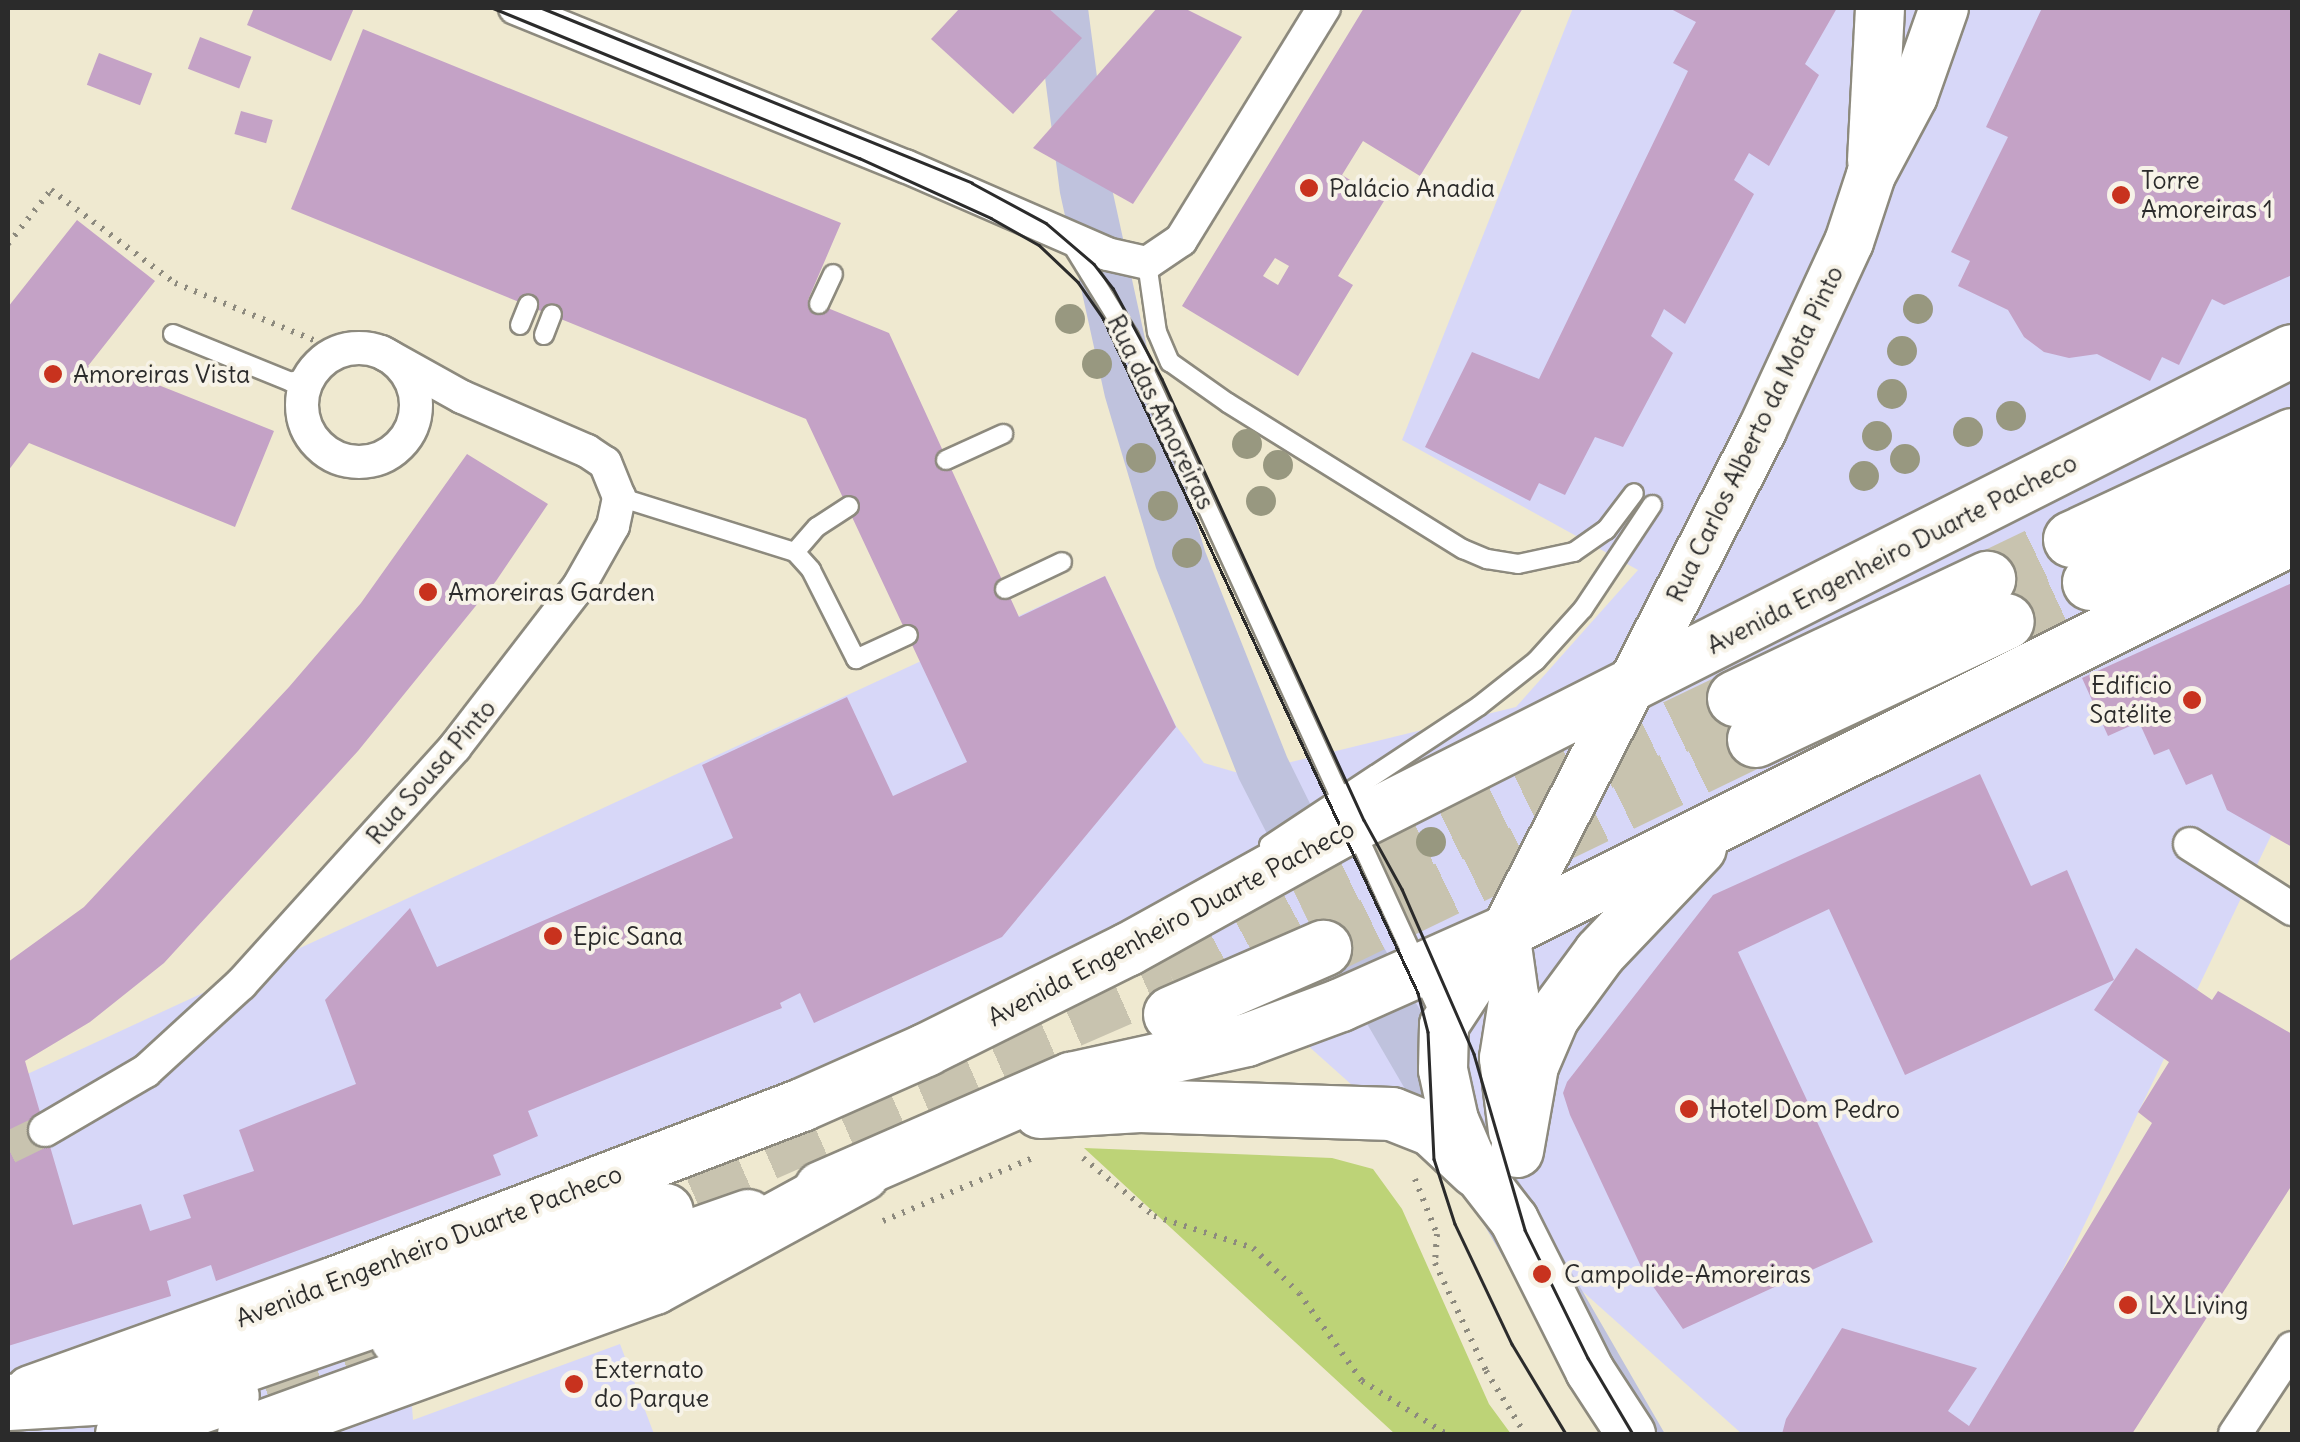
<!DOCTYPE html>
<meta charset="utf-8">
<style>
body{margin:0}
#map{position:relative;width:2300px;height:1442px;overflow:hidden;background:#efe9d0;font-family:Delius,sans-serif}
div>[style]{position:absolute}
[style*='--x']{left:calc(var(--x)*1px);top:calc(var(--y)*1px);width:calc(var(--w)*1px);rotate:calc(var(--a)*1deg)}
.built>*{inset:0;background:#d7d7f8}
.industrial>*{inset:0;background:#bfc2dd}
.green>*{inset:0;background:#bdd377}
.building>*{inset:0;background:#c4a2c6;transform-origin:0 0}
.minor-tunnel>*{height:32px;margin-top:-16px;transform-origin:0;background:repeating-linear-gradient(90deg,#c8c3af 0 32px,transparent 0 48px)}
.trunk-tunnel>*{height:55px;margin-top:-27.5px;transform-origin:0;background:repeating-linear-gradient(90deg,#c8c3af 0 55px,transparent 0 83px)}
.path>*{height:6px;margin-top:-3px;transform-origin:0;background:repeating-linear-gradient(90deg,#8d8a7e 0 2.5px,transparent 0 10.5px)}
.roads{filter:drop-shadow(2px 0 #8d8a7e) drop-shadow(-2px 0 #8d8a7e) drop-shadow(0 2px #8d8a7e) drop-shadow(0 -2px #8d8a7e)}
.service>*{height:18px;margin:-9px;padding:0 9px;transform-origin:9px;border-radius:9px;background:#fff}
.minor>*{height:32px;margin:-16px;padding:0 16px;transform-origin:16px;border-radius:16px;background:#fff}
.minor>.ring{margin:-16px;padding:0;box-sizing:content-box;background:none;border:32px solid #fff;border-radius:50%}
.secondary>*{height:48px;margin:-24px;padding:0 24px;transform-origin:24px;border-radius:24px;background:#fff}
.primary>*{height:52px;margin:-26px;padding:0 26px;transform-origin:26px;border-radius:26px;background:#fff}
.trunk>*{height:55px;margin:-27.5px;padding:0 27.5px;transform-origin:27.5px;border-radius:27.5px;background:#fff}
.tram>*{height:2.5px;margin:-1.25px;padding:0 1.25px;transform-origin:1.25px;border-radius:1.25px;background:#2b2b2b}
.trees>*{width:30px;height:30px;margin:-15px;border-radius:50%;background:#989880}
.dots>*{width:28px;height:28px;translate:-50% -50%;box-sizing:border-box;border:5px solid #f7f3e8;border-radius:50%}
span{translate:-50% -50%;white-space:nowrap;text-align:center;line-height:1.15;-webkit-text-stroke:8px #f7f3e8;paint-order:stroke}
.poi-label{font-size:25px;color:#2b2b2b}
.left{translate:0 -50%;text-align:left}
.right{translate:-100% -50%;text-align:right}
.street-label{font-size:25px;color:#2b2b2b}
.frame{position:absolute;inset:0;border:10px solid #2b2b2b;pointer-events:none}
</style>
<div id="map">
<div class="built">
<i style="clip-path:polygon(1573px 8px,2292px 8px,2292px 792px,1984px 1434px,1742px 1434px,1182px 933px,440px 1269px,410px 1380px,413px 1420px,620px 1344px,654px 1434px,8px 1434px,8px 1083px,1105px 576px,1176px 726px,1204px 763px,1242px 774px,1516px 707px,1638px 570px,1402px 440px)"></i>
</div>
<div class="industrial">
<i style="clip-path:polygon(1036px 8px,1088px 8px,1111px 184px,1155px 384px,1205px 551px,1287px 757px,1364px 913px,1665px 1434px,1606px 1434px,1345px 986px,1239px 779px,1156px 568px,1105px 397px,1060px 193px)"></i>
</div>
<div class="green">
<i style="clip-path:polygon(1084px 1148px,1332px 1158px,1373px 1169px,1402px 1209px,1489px 1404px,1511px 1434px,1395px 1434px)"></i>
</div>
<div class="building">
<i style="clip-path:polygon(254px 8px,354px 8px,331px 61px,247px 25px)"></i>
<i style="clip-path:polygon(960px 8px,1048px 8px,1082px 38px,1013px 114px,931px 39px)"></i>
<i style="clip-path:polygon(1157px 8px,1184px 8px,1242px 37px,1133px 204px,1033px 148px)"></i>
<i style="clip-path:polygon(evenodd,1364px 8px,1523px 8px,1420px 176px,1363px 141px,1342px 175px,1384px 201px,1338px 276px,1353px 285px,1298px 376px,1182px 306px,1364px 8px,1275px 258px,1289px 266px,1278px 285px,1263px 276px,1275px 258px)"></i>
<i style="clip-path:polygon(1669px 8px,1837px 8px,1805px 64px,1819px 75px,1769px 166px,1749px 153px,1734px 180px,1754px 194px,1685px 324px,1664px 309px,1651px 336px,1673px 353px,1623px 447px,1595px 437px,1565px 495px,1539px 483px,1530px 501px,1425px 447px,1472px 352px,1539px 379px,1688px 71px,1673px 63px,1696px 22px)"></i>
<i style="clip-path:polygon(2042px 8px,2292px 8px,2292px 275px,2224px 305px,2212px 299px,2179px 365px,2162px 357px,2150px 381px,2097px 354px,2069px 358px,2044px 352px,2024px 337px,2008px 310px,1958px 286px,1970px 261px,1951px 252px,2008px 137px,1986px 127px)"></i>
<i style="clip-path:polygon(363px 29px,841px 223px,808px 300px,889px 333px,1019px 617px,1105px 576px,1176px 727px,1002px 937px,814px 1023px,800px 993px,780px 1003px,782px 1008px,528px 1111px,538px 1136px,493px 1155px,501px 1175px,216px 1281px,211px 1265px,167px 1281px,171px 1296px,8px 1346px,8px 962px,84px 907px,289px 687px,361px 603px,467px 454px,548px 504px,496px 581px,358px 751px,164px 963px,90px 1022px,25px 1061px,73px 1225px,141px 1204px,150px 1231px,191px 1218px,183px 1195px,254px 1171px,239px 1130px,356px 1084px,325px 1000px,410px 908px,437px 967px,733px 838px,702px 765px,847px 697px,893px 796px,967px 762px,806px 419px,291px 209px)"></i>
<i style="left:200px;top:37px;width:55px;height:34px;rotate:21deg"></i>
<i style="left:99px;top:53px;width:57px;height:34px;rotate:21deg"></i>
<i style="left:241px;top:111px;width:33px;height:24px;rotate:16deg"></i>
<i style="clip-path:polygon(77px 220px,155px 281px,88px 366px,108px 381px,113px 367px,274px 431px,235px 527px,29px 443px,8px 471px,8px 307px)"></i>
<i style="clip-path:polygon(2292px 583px,2292px 847px,2227px 810px,2212px 774px,2186px 785px,2169px 749px,2154px 755px,2139px 722px,2108px 736px,2082px 678px)"></i>
<i style="clip-path:polygon(1980px 774px,2031px 886px,2067px 870px,2114px 980px,1905px 1075px,1829px 909px,1738px 952px,1873px 1242px,1683px 1329px,1645px 1275px,1570px 1115px,1563px 1093px,1567px 1082px,1713px 895px)"></i>
<i style="clip-path:polygon(2136px 948px,2212px 1000px,2218px 991px,2292px 1034px,2292px 1185px,2132px 1434px,1782px 1434px,1786px 1419px,1842px 1328px,1977px 1368px,1948px 1411px,1969px 1426px,2152px 1123px,2138px 1112px,2169px 1062px,2094px 1010px)"></i>
</div>
<div class="minor-tunnel">
<i style="--x:8;--y:1148;--w:41;--a:-25.9"></i>
</div>
<div class="trunk-tunnel">
<i style="--x:1987;--y:579;--w:93;--a:-25.5"></i>
<i style="--x:2006;--y:621;--w:93;--a:-24.9"></i>
<i style="--x:1323;--y:948;--w:480;--a:-25.8"></i>
<i style="--x:614;--y:1219;--w:608;--a:-23.57"></i>
<i style="--x:1171;--y:976;--w:148;--a:-28.3"></i>
<i style="--x:1301;--y:906;--w:481;--a:-25.6"></i>
<i style="--x:189;--y:1420;--w:264;--a:-18.6"></i>
</div>
<div class="path">
<i style="--x:8;--y:244;--w:69;--a:-51.5"></i>
<i style="--x:51;--y:190;--w:155;--a:36.9"></i>
<i style="--x:175;--y:283;--w:178;--a:22.4"></i>
<i style="--x:1083;--y:1158;--w:92;--a:39.2"></i>
<i style="--x:1154;--y:1216;--w:104;--a:17.9"></i>
<i style="--x:1253;--y:1248;--w:64;--a:44.4"></i>
<i style="--x:1299;--y:1293;--w:108;--a:54.4"></i>
<i style="--x:1362;--y:1381;--w:99;--a:32.2"></i>
<i style="--x:1415;--y:1179;--w:59;--a:68.2"></i>
<i style="--x:1437;--y:1234;--w:29;--a:94"></i>
<i style="--x:1435;--y:1263;--w:119;--a:64.7"></i>
<i style="--x:1486;--y:1371;--w:74;--a:58.2"></i>
<i style="--x:883;--y:1221;--w:163;--a:-22.8"></i>
</div>
<div class="roads">
<div class="service">
<i style="--x:1069;--y:240;--w:114;--a:58.3"></i>
<i style="--x:1129;--y:337;--w:750;--a:65.35"></i>
<i style="--x:1147;--y:263;--w:70;--a:81.8"></i>
<i style="--x:1157;--y:332;--w:33;--a:67"></i>
<i style="--x:1170;--y:362;--w:71;--a:35.3"></i>
<i style="--x:1228;--y:403;--w:277;--a:31.9"></i>
<i style="--x:1463;--y:549;--w:26;--a:23"></i>
<i style="--x:1487;--y:559;--w:31;--a:9"></i>
<i style="--x:1518;--y:564;--w:57;--a:-12.1"></i>
<i style="--x:1574;--y:552;--w:39;--a:-35"></i>
<i style="--x:1606;--y:530;--w:46;--a:-52.9"></i>
<i style="--x:819;--y:304;--w:33;--a:-65"></i>
<i style="--x:520;--y:325;--w:22;--a:-68"></i>
<i style="--x:173;--y:334;--w:127;--a:22.1"></i>
<i style="--x:291;--y:382;--w:19;--a:-16"></i>
<i style="--x:544;--y:335;--w:22;--a:-69"></i>
<i style="--x:946;--y:460;--w:63;--a:-24.5"></i>
<i style="--x:619;--y:497;--w:184;--a:17.4"></i>
<i style="--x:795;--y:552;--w:24;--a:48"></i>
<i style="--x:811;--y:570;--w:100;--a:63.2"></i>
<i style="--x:856;--y:659;--w:57;--a:-24.8"></i>
<i style="--x:795;--y:552;--w:33;--a:-49"></i>
<i style="--x:817;--y:527;--w:38;--a:-33"></i>
<i style="--x:1005;--y:589;--w:63;--a:-25.3"></i>
<i style="--x:1269;--y:845;--w:252;--a:-33.5"></i>
<i style="--x:1479;--y:706;--w:73;--a:-38.3"></i>
<i style="--x:1536;--y:661;--w:70;--a:-47.9"></i>
<i style="--x:1583;--y:609;--w:125;--a:-56.4"></i>
</div>
<div class="minor">
<i style="--x:515;--y:8;--w:421;--a:22.1"></i>
<i style="--x:905;--y:166;--w:220;--a:23.5"></i>
<i style="--x:1107;--y:254;--w:41;--a:12.7"></i>
<i style="--x:1147;--y:263;--w:41;--a:-34.1"></i>
<i style="--x:1181;--y:240;--w:273;--a:-58.4"></i>
<i class="ring" style="left:302px;top:348px;width:82px;height:82px"></i>
<i style="--x:2190;--y:844;--w:121;--a:32.5"></i>
<i style="--x:45;--y:1130;--w:117;--a:-30.3"></i>
<i style="--x:146;--y:1071;--w:129;--a:-42.5"></i>
<i style="--x:241;--y:984;--w:319;--a:-47.9"></i>
<i style="--x:455;--y:747;--w:203;--a:-52.4"></i>
<i style="--x:579;--y:586;--w:69;--a:-60.5"></i>
<i style="--x:613;--y:526;--w:30;--a:-78"></i>
<i style="--x:619;--y:497;--w:37;--a:-112"></i>
<i style="--x:605;--y:463;--w:22;--a:-146"></i>
<i style="--x:587;--y:451;--w:136;--a:-156.6"></i>
<i style="--x:462;--y:397;--w:93;--a:-150.9"></i>
<i style="--x:2235;--y:1434;--w:103;--a:-56.5"></i>
</div>
<div class="secondary">
<i style="--x:1872;--y:161;--w:153;--a:-87"></i>
<i style="--x:1505;--y:932;--w:64;--a:81.9"></i>
<i style="--x:1514;--y:995;--w:64;--a:99"></i>
<i style="--x:1504;--y:1058;--w:74;--a:83"></i>
<i style="--x:1631;--y:1434;--w:75;--a:-123.1"></i>
<i style="--x:1590;--y:1371;--w:169;--a:-116.7"></i>
<i style="--x:1514;--y:1220;--w:62;--a:-127.8"></i>
<i style="--x:1476;--y:1171;--w:56;--a:-113.3"></i>
<i style="--x:1454;--y:1120;--w:51;--a:-102.4"></i>
<i style="--x:1443;--y:1070;--w:45;--a:-88.7"></i>
<i style="--x:1444;--y:1025;--w:111;--a:-56.7"></i>
<i style="--x:1505;--y:932;--w:564;--a:-62.89"></i>
<i style="--x:1762;--y:430;--w:207;--a:-65.2"></i>
<i style="--x:1849;--y:242;--w:71;--a:-71.8"></i>
<i style="--x:1871;--y:175;--w:89;--a:-62"></i>
<i style="--x:1913;--y:96;--w:93;--a:-70.6"></i>
</div>
<div class="primary">
<i style="--x:1040;--y:1112;--w:100;--a:-3.4"></i>
<i style="--x:1140;--y:1106;--w:252;--a:1.8"></i>
<i style="--x:1392;--y:1114;--w:43;--a:21.8"></i>
<i style="--x:1432;--y:1130;--w:60;--a:43"></i>
<i style="--x:1517;--y:1151;--w:86;--a:-80"></i>
<i style="--x:1532;--y:1066;--w:53;--a:-66.8"></i>
<i style="--x:1553;--y:1017;--w:79;--a:-53.7"></i>
<i style="--x:1600;--y:953;--w:145;--a:-46.4"></i>
<i style="--x:821;--y:1188;--w:273;--a:-23.6"></i>
<i style="--x:1071;--y:1079;--w:180;--a:-12.5"></i>
<i style="--x:1247;--y:1040;--w:100;--a:-20.4"></i>
<i style="--x:1341;--y:1005;--w:180;--a:-24"></i>
<i style="--x:1505;--y:932;--w:880;--a:-26.54"></i>
<i style="--x:397;--y:1339;--w:372;--a:-19.3"></i>
<i style="--x:31;--y:1392;--w:321;--a:-19.7"></i>
<i style="--x:333;--y:1284;--w:502;--a:-20.89"></i>
<i style="--x:802;--y:1105;--w:136;--a:-23.9"></i>
<i style="--x:926;--y:1050;--w:225;--a:-26.5"></i>
<i style="--x:1127;--y:950;--w:246;--a:-29"></i>
<i style="--x:1342;--y:831;--w:1064;--a:-26.81"></i>
<i style="--x:122;--y:1434;--w:117;--a:-18.9"></i>
</div>
<div class="trunk">
<i style="--x:2071;--y:539;--w:244;--a:-25"></i>
<i style="--x:2090;--y:582;--w:223;--a:-25"></i>
<i style="--x:1735;--y:698;--w:279;--a:-25.3"></i>
<i style="--x:1755;--y:739;--w:277;--a:-25.2"></i>
<i style="--x:1171;--y:1014;--w:166;--a:-23.5"></i>
<i style="--x:8;--y:1402;--w:151;--a:-3.4"></i>
<i style="--x:159;--y:1393;--w:271;--a:-19"></i>
<i style="--x:415;--y:1305;--w:267;--a:-20.6"></i>
<i style="--x:245;--y:1434;--w:435;--a:-19.9"></i>
<i style="--x:654;--y:1286;--w:236;--a:-28.6"></i>
</div>
</div>
<div class="tram">
<i style="--x:493;--y:8;--w:396;--a:22.3"></i>
<i style="--x:859;--y:158;--w:145;--a:24.4"></i>
<i style="--x:991;--y:218;--w:55;--a:29.4"></i>
<i style="--x:1039;--y:245;--w:54;--a:43.5"></i>
<i style="--x:1078;--y:282;--w:44;--a:55.2"></i>
<i style="--x:1103;--y:318;--w:745;--a:64.98"></i>
<i style="--x:1418;--y:993;--w:40;--a:75.6"></i>
<i style="--x:1428;--y:1032;--w:127;--a:87.3"></i>
<i style="--x:1434;--y:1159;--w:68;--a:72.1"></i>
<i style="--x:1455;--y:1224;--w:133;--a:64.6"></i>
<i style="--x:1512;--y:1344;--w:105;--a:59"></i>
<i style="--x:542;--y:8;--w:464;--a:22.1"></i>
<i style="--x:972;--y:183;--w:84;--a:28.4"></i>
<i style="--x:1046;--y:223;--w:63;--a:40.5"></i>
<i style="--x:1094;--y:264;--w:31;--a:52"></i>
<i style="--x:1113;--y:288;--w:103;--a:61.7"></i>
<i style="--x:1162;--y:379;--w:485;--a:65.4"></i>
<i style="--x:1364;--y:820;--w:79;--a:61.2"></i>
<i style="--x:1402;--y:889;--w:180;--a:66.4"></i>
<i style="--x:1474;--y:1054;--w:183;--a:73.8"></i>
<i style="--x:1525;--y:1230;--w:143;--a:63.8"></i>
<i style="--x:1588;--y:1358;--w:88;--a:59.4"></i>
</div>
<div class="trees">
<i style="left:1918px;top:309px"></i>
<i style="left:1070px;top:319px"></i>
<i style="left:1902px;top:351px"></i>
<i style="left:1097px;top:364px"></i>
<i style="left:1892px;top:394px"></i>
<i style="left:2011px;top:416px"></i>
<i style="left:1968px;top:432px"></i>
<i style="left:1877px;top:436px"></i>
<i style="left:1247px;top:444px"></i>
<i style="left:1141px;top:458px"></i>
<i style="left:1905px;top:459px"></i>
<i style="left:1278px;top:465px"></i>
<i style="left:1864px;top:476px"></i>
<i style="left:1261px;top:501px"></i>
<i style="left:1163px;top:506px"></i>
<i style="left:1187px;top:553px"></i>
<i style="left:1431px;top:842px"></i>
</div>
<div class="dots">
<i style="left:1309px;top:188px;background:#c8321e"></i>
<i style="left:2121px;top:195px;background:#c8321e"></i>
<i style="left:53px;top:374px;background:#c8321e"></i>
<i style="left:428px;top:592px;background:#c8321e"></i>
<i style="left:2192px;top:700px;background:#c8321e"></i>
<i style="left:553px;top:936px;background:#c8321e"></i>
<i style="left:1689px;top:1109px;background:#c8321e"></i>
<i style="left:1542px;top:1274px;background:#c8321e"></i>
<i style="left:2128px;top:1305px;background:#c8321e"></i>
<i style="left:574px;top:1384px;background:#c8321e"></i>
</div>
<div class="poi-label">
<span class="left" style="left:2141px;top:195px">Torre<br>Amoreiras 1</span>
<span class="left" style="left:1329px;top:188px">Palácio Anadia</span>
<span class="left" style="left:73px;top:374px">Amoreiras Vista</span>
<span class="left" style="left:448px;top:592px">Amoreiras Garden</span>
<span class="right" style="left:2172px;top:700px">Edificio<br>Satélite</span>
<span class="left" style="left:573px;top:936px">Epic Sana</span>
<span class="left" style="left:1709px;top:1109px">Hotel Dom Pedro</span>
<span class="left" style="left:1564px;top:1274px">Campolide-Amoreiras</span>
<span class="left" style="left:2148px;top:1305px">LX Living</span>
<span class="left" style="left:594px;top:1384px">Externato<br>do Parque</span>
</div>
<div class="street-label">
<span style="left:1161px;top:412px;rotate:64deg">Rua das Amoreiras</span>
<span style="left:1755px;top:434px;rotate:-64deg">Rua Carlos Alberto da Mota Pinto</span>
<span style="left:1892px;top:554px;rotate:-27deg">Avenida Engenheiro Duarte Pacheco</span>
<span style="left:431px;top:772px;rotate:-49deg">Rua Sousa Pinto</span>
<span style="left:1171px;top:923px;rotate:-28deg">Avenida Engenheiro Duarte Pacheco</span>
<span style="left:429px;top:1246px;rotate:-21deg">Avenida Engenheiro Duarte Pacheco</span>
</div>
<div class="frame"></div>
</div>
